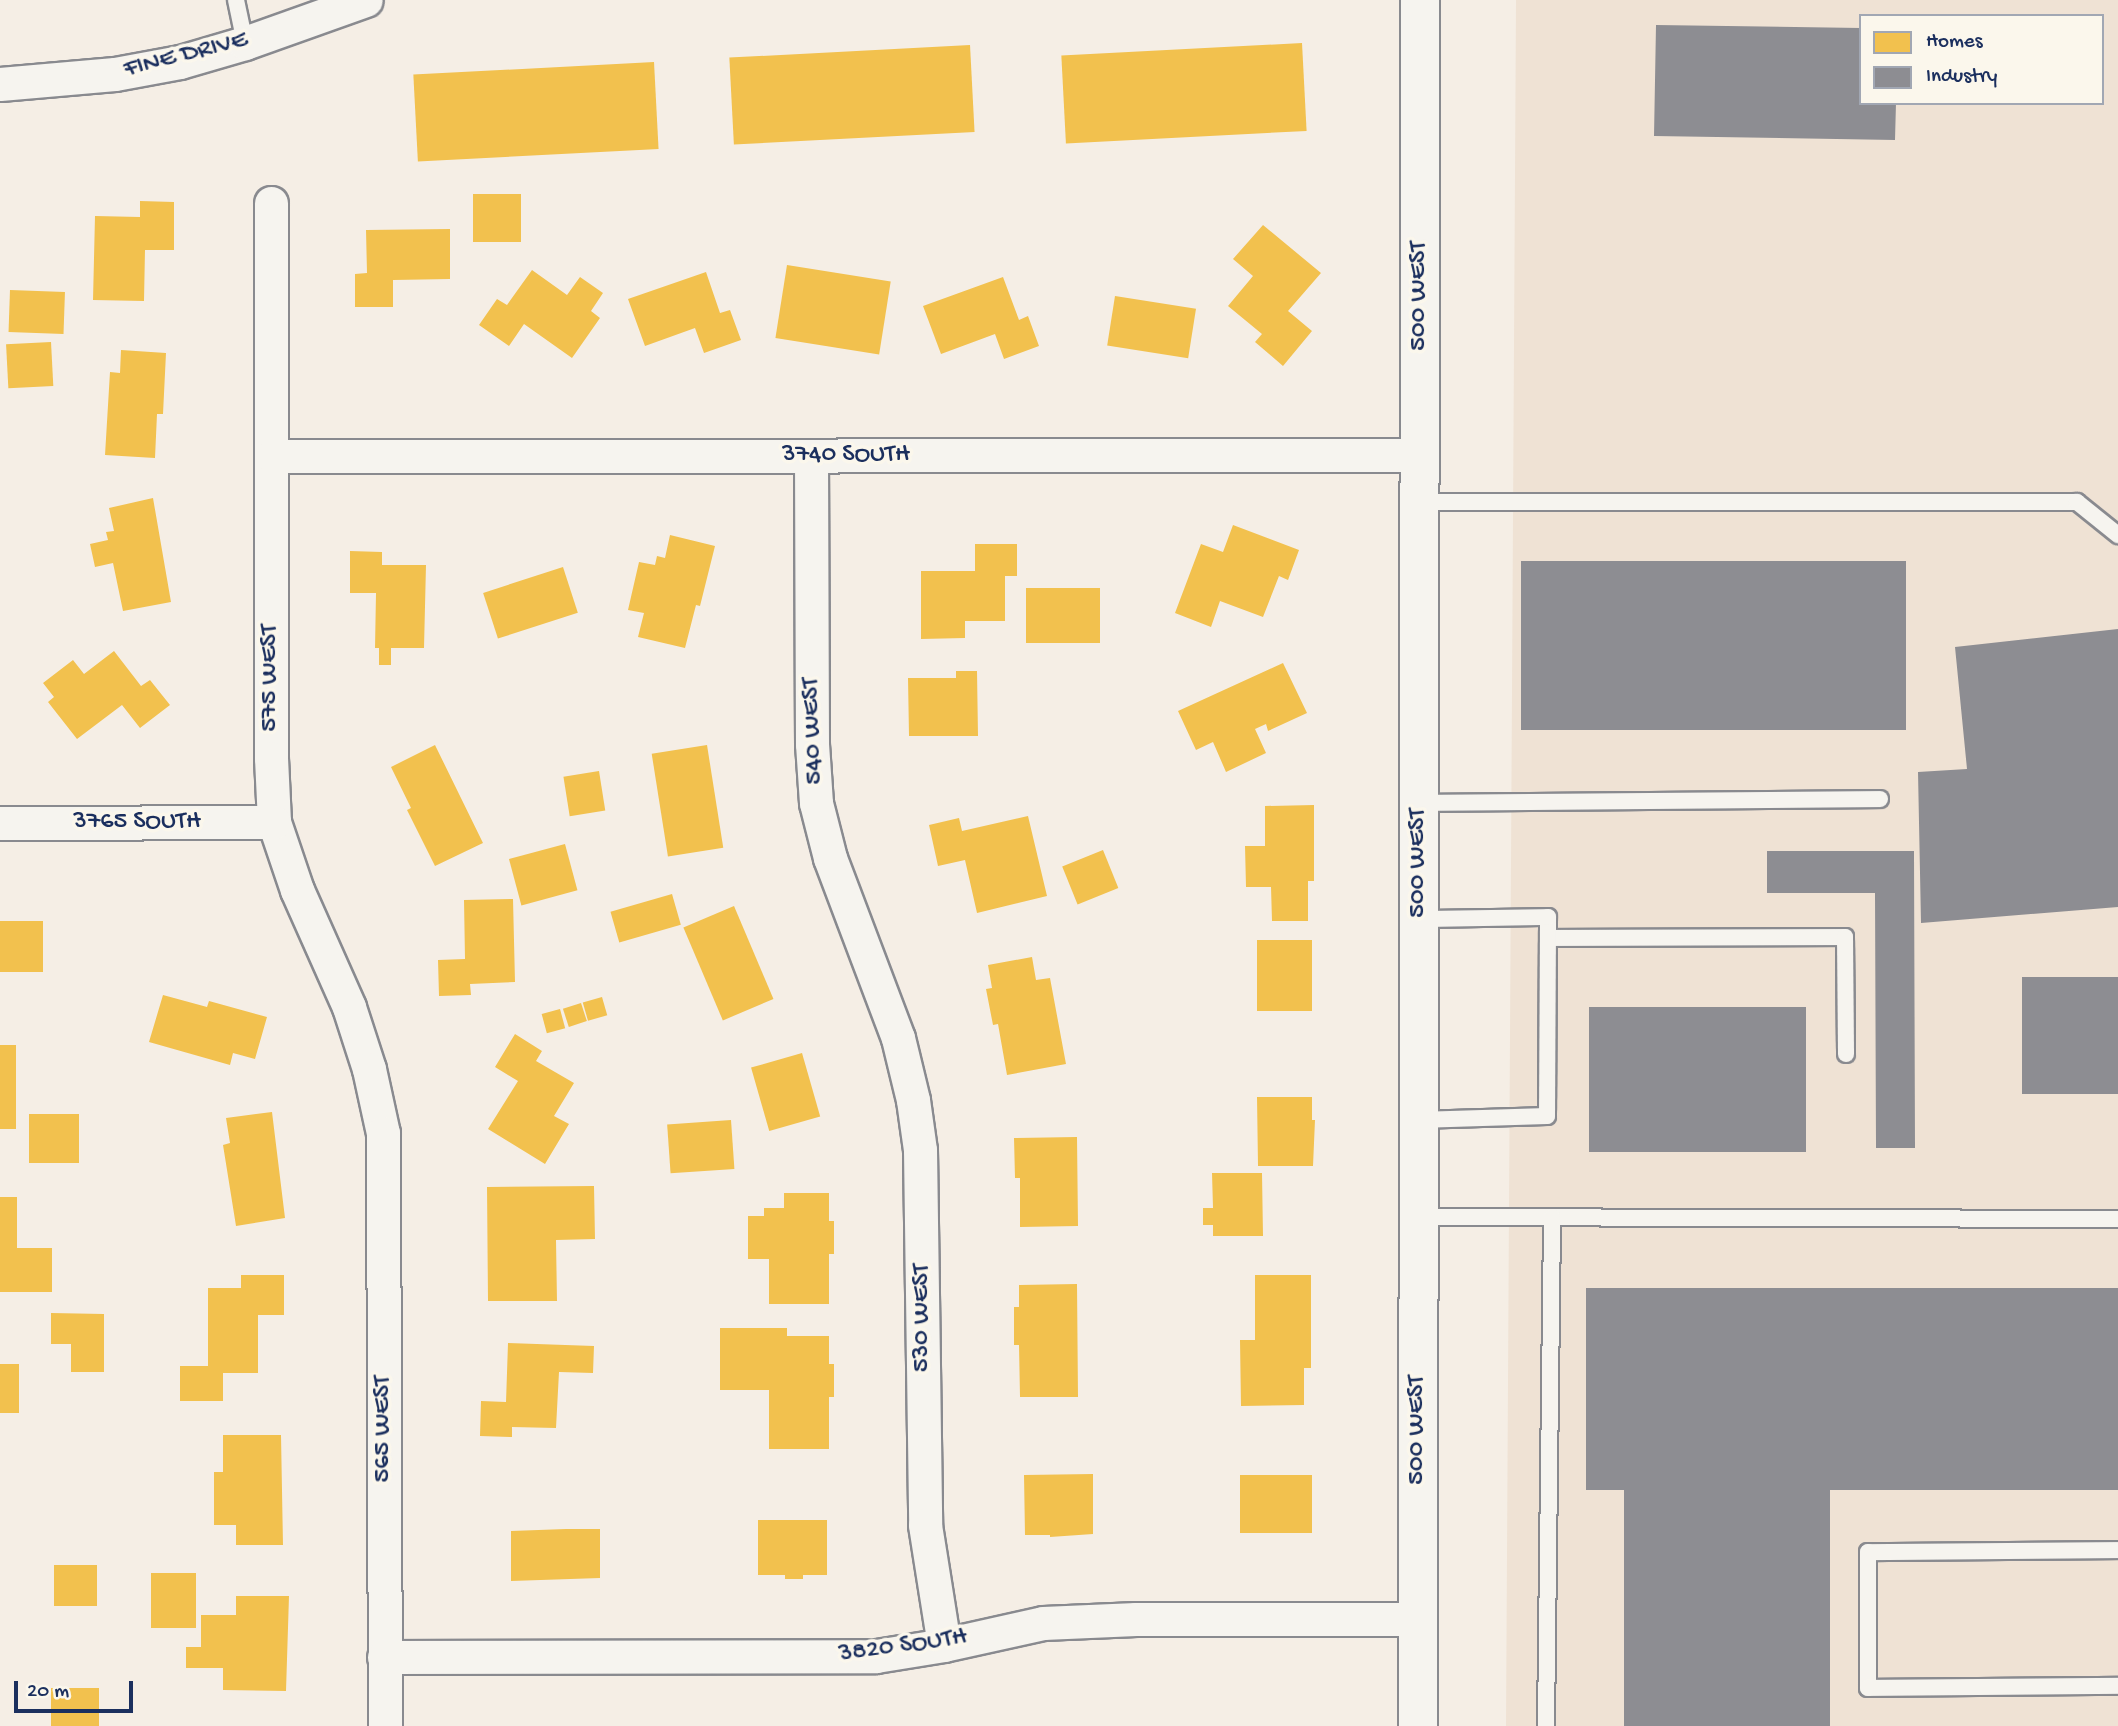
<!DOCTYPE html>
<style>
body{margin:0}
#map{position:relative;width:2118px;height:1726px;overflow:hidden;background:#f5eee5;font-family:"Gochi Hand",sans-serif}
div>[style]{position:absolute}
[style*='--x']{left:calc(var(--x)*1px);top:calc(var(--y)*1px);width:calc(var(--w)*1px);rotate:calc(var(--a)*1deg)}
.built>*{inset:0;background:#efe2d4}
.homes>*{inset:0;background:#f2c14e;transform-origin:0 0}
.industry>*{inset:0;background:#8d8d92;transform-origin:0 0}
.roads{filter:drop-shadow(2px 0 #898a8f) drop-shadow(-2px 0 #898a8f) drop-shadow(0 2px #898a8f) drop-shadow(0 -2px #898a8f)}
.lane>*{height:16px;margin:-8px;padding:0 8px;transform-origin:8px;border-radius:8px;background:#f6f4ef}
.street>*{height:33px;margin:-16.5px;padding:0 16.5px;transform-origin:16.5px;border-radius:16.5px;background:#f6f4ef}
.secondary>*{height:38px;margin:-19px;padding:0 19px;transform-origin:19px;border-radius:19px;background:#f6f4ef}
span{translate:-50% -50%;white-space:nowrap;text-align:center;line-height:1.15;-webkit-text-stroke:7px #fbf7ec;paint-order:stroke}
.street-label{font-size:26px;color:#1b2f5e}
.legend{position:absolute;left:1859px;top:14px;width:245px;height:91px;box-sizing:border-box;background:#fbf7ec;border:2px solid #a1a7b3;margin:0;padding:9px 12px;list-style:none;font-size:21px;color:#1b2f5e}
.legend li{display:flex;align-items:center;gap:14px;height:35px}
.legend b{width:35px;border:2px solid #a1a7b3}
.scale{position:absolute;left:14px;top:1681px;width:119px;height:32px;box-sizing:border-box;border:4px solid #1b2f5e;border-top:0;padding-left:9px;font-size:21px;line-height:24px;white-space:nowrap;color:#1b2f5e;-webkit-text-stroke:5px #fbf7ec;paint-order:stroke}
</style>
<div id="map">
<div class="built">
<i style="clip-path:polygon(evenodd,1516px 0,2118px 0,2118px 1726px,1506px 1726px,1516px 0,1861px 16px,2102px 16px,2102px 103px,1861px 103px,1861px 16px)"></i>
</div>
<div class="homes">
<i style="left:1302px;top:43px;width:88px;height:241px;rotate:87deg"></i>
<i style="left:970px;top:45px;width:87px;height:241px;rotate:87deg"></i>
<i style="left:654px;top:62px;width:87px;height:241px;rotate:87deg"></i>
<i style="left:473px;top:194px;width:48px;height:48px"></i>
<i style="clip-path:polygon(140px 201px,174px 202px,174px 250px,145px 250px,144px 301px,93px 300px,95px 216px,140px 217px)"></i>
<i style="clip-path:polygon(1263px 225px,1321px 273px,1288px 311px,1312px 331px,1283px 366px,1255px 342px,1262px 334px,1228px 306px,1253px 276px,1233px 259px)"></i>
<i style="clip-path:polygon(450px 229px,450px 279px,393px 280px,393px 307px,355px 307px,355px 274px,367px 273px,366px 230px)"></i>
<i style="left:787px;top:265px;width:105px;height:74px;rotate:9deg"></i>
<i style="clip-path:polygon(532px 270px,567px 295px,580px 277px,603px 293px,591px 311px,600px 318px,572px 358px,524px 324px,509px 346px,479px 325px,497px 299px,507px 305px)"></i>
<i style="clip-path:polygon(706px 272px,720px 313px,730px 310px,741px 340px,704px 353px,695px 328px,645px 346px,628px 299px)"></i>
<i style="clip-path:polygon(1003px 277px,1019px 320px,1028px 316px,1039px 346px,1004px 359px,995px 334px,941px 354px,923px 306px)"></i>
<i style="left:10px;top:290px;width:55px;height:42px;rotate:2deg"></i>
<i style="left:1115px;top:296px;width:82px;height:50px;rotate:9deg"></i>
<i style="left:51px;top:342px;width:44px;height:45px;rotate:87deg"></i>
<i style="clip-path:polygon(121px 350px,166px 353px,163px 414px,157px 414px,155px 458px,105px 455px,110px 372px,120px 373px)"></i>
<i style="clip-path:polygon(153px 498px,171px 602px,123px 611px,113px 563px,95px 567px,90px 544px,108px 540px,106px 532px,114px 531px,109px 508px)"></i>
<i style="clip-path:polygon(1233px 525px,1299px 550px,1288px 580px,1279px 576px,1263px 617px,1220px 601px,1211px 627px,1175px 613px,1201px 544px,1223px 552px)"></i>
<i style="clip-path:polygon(670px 535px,715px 546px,700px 606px,696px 605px,685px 648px,638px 637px,644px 613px,628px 610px,639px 562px,655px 565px,657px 556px,665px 558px)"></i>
<i style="clip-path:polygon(975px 544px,1017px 544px,1017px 576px,1005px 576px,1005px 621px,965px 621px,965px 638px,921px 639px,921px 571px,975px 571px)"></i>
<i style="clip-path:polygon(350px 551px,382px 552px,382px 565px,426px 565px,424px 648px,391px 648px,391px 665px,379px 665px,379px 648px,375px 648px,376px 593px,350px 593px)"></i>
<i style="left:563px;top:567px;width:48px;height:84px;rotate:72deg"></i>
<i style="left:1026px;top:588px;width:74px;height:55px"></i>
<i style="clip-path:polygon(114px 651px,141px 686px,150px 680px,170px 705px,140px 728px,122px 705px,77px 739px,48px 702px,54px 697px,43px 683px,73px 660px,84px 674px)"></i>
<i style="clip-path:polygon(1283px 663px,1307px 713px,1268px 731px,1266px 724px,1255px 729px,1266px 753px,1226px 772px,1213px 742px,1196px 750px,1178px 711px)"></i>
<i style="clip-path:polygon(956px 671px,977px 671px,978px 736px,909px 736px,908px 678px,956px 678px)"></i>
<i style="clip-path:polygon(435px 745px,483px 843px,435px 866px,407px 810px,411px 808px,391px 767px)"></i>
<i style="left:707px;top:745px;width:104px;height:56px;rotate:81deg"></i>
<i style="left:599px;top:771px;width:40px;height:36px;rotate:81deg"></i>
<i style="clip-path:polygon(1314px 805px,1314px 881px,1308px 881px,1308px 921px,1272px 921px,1271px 887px,1246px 887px,1245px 846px,1265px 846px,1265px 806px)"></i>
<i style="clip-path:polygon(1028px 816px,1047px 896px,977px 913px,965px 860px,938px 866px,929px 825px,959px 818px,962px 831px)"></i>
<i style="left:565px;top:844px;width:48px;height:58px;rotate:75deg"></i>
<i style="left:1103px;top:850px;width:41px;height:44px;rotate:68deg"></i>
<i style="left:672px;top:894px;width:32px;height:64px;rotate:74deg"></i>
<i style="clip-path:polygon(513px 899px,515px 982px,470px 984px,471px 995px,439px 996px,438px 960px,465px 959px,464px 900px)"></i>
<i style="left:734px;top:906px;width:101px;height:55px;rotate:67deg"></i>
<i style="left:0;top:921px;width:43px;height:51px"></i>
<i style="left:1257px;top:940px;width:55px;height:71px"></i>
<i style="clip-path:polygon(1032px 957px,1036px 980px,1050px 978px,1066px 1064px,1007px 1075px,998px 1024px,993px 1025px,986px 989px,992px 988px,988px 965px)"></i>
<i style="clip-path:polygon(163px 995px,207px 1007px,209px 1001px,267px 1017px,255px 1059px,233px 1053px,230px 1065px,149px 1042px)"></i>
<i style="left:602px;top:997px;width:19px;height:20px;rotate:74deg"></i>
<i style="left:581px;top:1003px;width:19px;height:19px;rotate:72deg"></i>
<i style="left:560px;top:1009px;width:20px;height:19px;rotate:75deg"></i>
<i style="clip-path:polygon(515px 1034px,542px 1051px,536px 1061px,574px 1083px,554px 1116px,569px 1124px,545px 1164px,488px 1129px,518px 1081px,495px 1067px)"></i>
<i style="left:0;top:1045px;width:16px;height:84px"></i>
<i style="left:802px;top:1053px;width:66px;height:53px;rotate:74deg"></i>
<i style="clip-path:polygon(1257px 1097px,1312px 1097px,1312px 1120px,1315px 1120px,1313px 1166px,1258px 1166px)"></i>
<i style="clip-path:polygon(272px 1112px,285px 1218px,236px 1226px,223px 1145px,230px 1143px,226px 1118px)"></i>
<i style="left:29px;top:1114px;width:50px;height:49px"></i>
<i style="left:731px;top:1120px;width:49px;height:64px;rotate:86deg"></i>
<i style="clip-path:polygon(1077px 1137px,1078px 1226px,1020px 1227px,1020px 1178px,1015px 1178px,1014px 1138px)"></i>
<i style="clip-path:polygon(1212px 1173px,1262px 1173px,1263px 1236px,1213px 1236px,1213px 1225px,1203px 1225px,1203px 1208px,1213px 1208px)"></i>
<i style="clip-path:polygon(594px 1186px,595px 1239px,556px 1240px,557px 1301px,488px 1301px,487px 1187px)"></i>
<i style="clip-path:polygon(784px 1193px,829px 1193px,829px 1221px,834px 1221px,834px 1254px,829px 1254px,829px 1304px,769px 1304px,769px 1259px,748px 1259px,748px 1216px,764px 1216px,764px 1208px,784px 1208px)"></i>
<i style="clip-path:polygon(0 1197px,17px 1197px,17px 1248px,52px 1248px,52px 1292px,0 1292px)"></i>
<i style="clip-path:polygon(241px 1275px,284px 1275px,284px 1315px,258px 1315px,258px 1373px,223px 1373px,223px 1401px,180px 1401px,180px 1366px,208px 1366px,208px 1288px,241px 1288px)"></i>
<i style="clip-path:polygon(1255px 1275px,1311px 1275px,1311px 1368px,1304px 1368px,1304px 1405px,1241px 1406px,1240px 1340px,1255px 1340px)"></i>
<i style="clip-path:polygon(1077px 1284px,1078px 1397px,1020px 1397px,1019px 1345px,1014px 1345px,1014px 1307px,1019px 1307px,1019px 1285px)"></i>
<i style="clip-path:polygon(51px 1313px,104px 1314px,104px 1372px,71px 1372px,71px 1344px,51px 1344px)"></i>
<i style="clip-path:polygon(720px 1328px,787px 1328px,787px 1336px,829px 1336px,829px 1364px,834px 1364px,834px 1397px,829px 1397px,829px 1449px,769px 1449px,769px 1390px,720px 1390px)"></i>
<i style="clip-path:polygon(508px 1343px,594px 1346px,593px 1373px,559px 1372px,556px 1428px,512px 1427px,512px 1437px,480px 1436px,481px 1401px,506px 1402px)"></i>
<i style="left:0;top:1364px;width:19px;height:49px"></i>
<i style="clip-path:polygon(223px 1435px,281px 1435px,283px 1545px,236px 1545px,236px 1525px,214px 1525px,214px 1472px,223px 1472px)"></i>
<i style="clip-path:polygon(1093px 1474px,1093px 1534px,1050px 1537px,1050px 1535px,1025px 1535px,1024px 1475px)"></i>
<i style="left:1312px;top:1475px;width:58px;height:72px;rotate:90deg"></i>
<i style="clip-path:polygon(758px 1520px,827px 1520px,827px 1575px,803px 1575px,803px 1579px,785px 1579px,785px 1575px,758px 1575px)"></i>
<i style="clip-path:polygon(566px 1529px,600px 1529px,600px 1578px,511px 1581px,511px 1531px)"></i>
<i style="left:54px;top:1565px;width:43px;height:41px"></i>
<i style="left:151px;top:1573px;width:45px;height:55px"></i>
<i style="clip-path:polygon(236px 1596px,289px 1596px,286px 1691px,223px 1690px,223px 1668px,186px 1668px,186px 1647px,201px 1647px,201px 1615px,236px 1615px)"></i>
<i style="left:51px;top:1688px;width:48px;height:38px"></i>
</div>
<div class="industry">
<i style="clip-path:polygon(1656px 25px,1861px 28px,1861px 103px,1896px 103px,1895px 140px,1654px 136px)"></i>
<i style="left:1521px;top:561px;width:385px;height:169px"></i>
<i style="clip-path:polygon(2118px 629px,2118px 907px,1921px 923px,1918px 772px,1967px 769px,1955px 647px)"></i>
<i style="clip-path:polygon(1767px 851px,1914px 851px,1915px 1148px,1876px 1148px,1875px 893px,1767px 893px)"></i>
<i style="left:2118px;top:977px;width:117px;height:96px;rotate:90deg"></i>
<i style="left:1589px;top:1007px;width:217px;height:145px"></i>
<i style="clip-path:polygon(1586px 1288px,2118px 1288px,2118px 1490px,1830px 1490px,1830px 1726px,1624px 1726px,1624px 1490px,1586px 1490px)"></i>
</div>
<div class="roads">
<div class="lane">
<i style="--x:236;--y:0;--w:44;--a:78.2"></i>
<i style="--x:1419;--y:502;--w:658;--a:0"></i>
<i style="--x:2077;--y:502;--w:53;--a:38.8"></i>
<i style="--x:1419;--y:803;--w:461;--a:-0.5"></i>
<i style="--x:1548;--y:938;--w:297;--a:-0.2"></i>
<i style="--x:1845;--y:937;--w:117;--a:89.5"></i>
<i style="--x:1418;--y:1120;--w:129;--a:-1.8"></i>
<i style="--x:1547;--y:1116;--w:199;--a:-89.7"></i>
<i style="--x:1548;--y:917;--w:129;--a:179.1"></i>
<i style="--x:1418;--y:1217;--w:700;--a:0.16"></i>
<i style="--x:2118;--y:1550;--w:250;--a:179.5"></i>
<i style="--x:1868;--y:1552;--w:136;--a:90"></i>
<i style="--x:1868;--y:1688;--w:250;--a:-0.5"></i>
<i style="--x:1546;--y:1726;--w:509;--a:-89.32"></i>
</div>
<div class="street">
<i style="--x:0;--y:84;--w:115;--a:-5"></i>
<i style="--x:115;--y:74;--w:66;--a:-10.5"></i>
<i style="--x:180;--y:62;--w:68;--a:-16.3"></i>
<i style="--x:245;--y:43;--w:128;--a:-19.6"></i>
<i style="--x:271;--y:203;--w:555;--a:90"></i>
<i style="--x:271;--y:758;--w:64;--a:87.3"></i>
<i style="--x:274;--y:822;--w:72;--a:71.3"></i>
<i style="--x:297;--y:890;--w:128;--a:66"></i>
<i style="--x:349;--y:1007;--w:65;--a:72.1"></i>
<i style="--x:369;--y:1069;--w:66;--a:77.7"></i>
<i style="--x:383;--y:1133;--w:593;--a:89.81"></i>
<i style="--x:273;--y:456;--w:1147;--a:-0.05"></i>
<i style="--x:811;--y:456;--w:288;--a:89.8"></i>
<i style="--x:812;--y:744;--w:59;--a:86.1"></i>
<i style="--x:816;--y:803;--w:57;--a:75.7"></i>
<i style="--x:830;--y:858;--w:192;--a:69.3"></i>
<i style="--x:898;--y:1038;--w:64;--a:76.4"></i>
<i style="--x:913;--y:1100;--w:50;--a:82"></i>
<i style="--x:920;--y:1150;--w:375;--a:89.2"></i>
<i style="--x:925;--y:1525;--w:121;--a:81"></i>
<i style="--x:0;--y:823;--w:274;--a:-0.2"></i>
<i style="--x:384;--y:1657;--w:492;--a:-0.1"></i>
<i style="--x:876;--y:1656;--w:69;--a:-9.2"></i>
<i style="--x:944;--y:1645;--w:101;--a:-12.5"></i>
<i style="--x:1043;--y:1623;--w:93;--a:-2.5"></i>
<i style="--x:1136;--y:1619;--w:284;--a:0"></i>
</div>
<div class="secondary">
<i style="--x:1418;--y:1726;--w:1726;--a:-89.93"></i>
</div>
</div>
<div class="street-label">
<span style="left:186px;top:56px;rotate:-14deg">FINE DRIVE</span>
<span style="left:1420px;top:296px;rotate:-90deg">500 WEST</span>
<span style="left:846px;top:456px">3740 SOUTH</span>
<span style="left:271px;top:678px;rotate:-90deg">575 WEST</span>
<span style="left:814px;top:731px;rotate:-92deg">540 WEST</span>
<span style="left:137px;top:823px">3765 SOUTH</span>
<span style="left:1419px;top:863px;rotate:-90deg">500 WEST</span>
<span style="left:923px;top:1318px;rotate:-90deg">530 WEST</span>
<span style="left:384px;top:1429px;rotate:-90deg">565 WEST</span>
<span style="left:1418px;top:1430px;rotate:-90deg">500 WEST</span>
<span style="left:903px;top:1647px;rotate:-8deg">3820 SOUTH</span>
</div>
<ul class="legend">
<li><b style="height:19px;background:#f2c14e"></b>Homes</li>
<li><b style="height:19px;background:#8d8d92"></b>Industry</li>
</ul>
<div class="scale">20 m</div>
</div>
